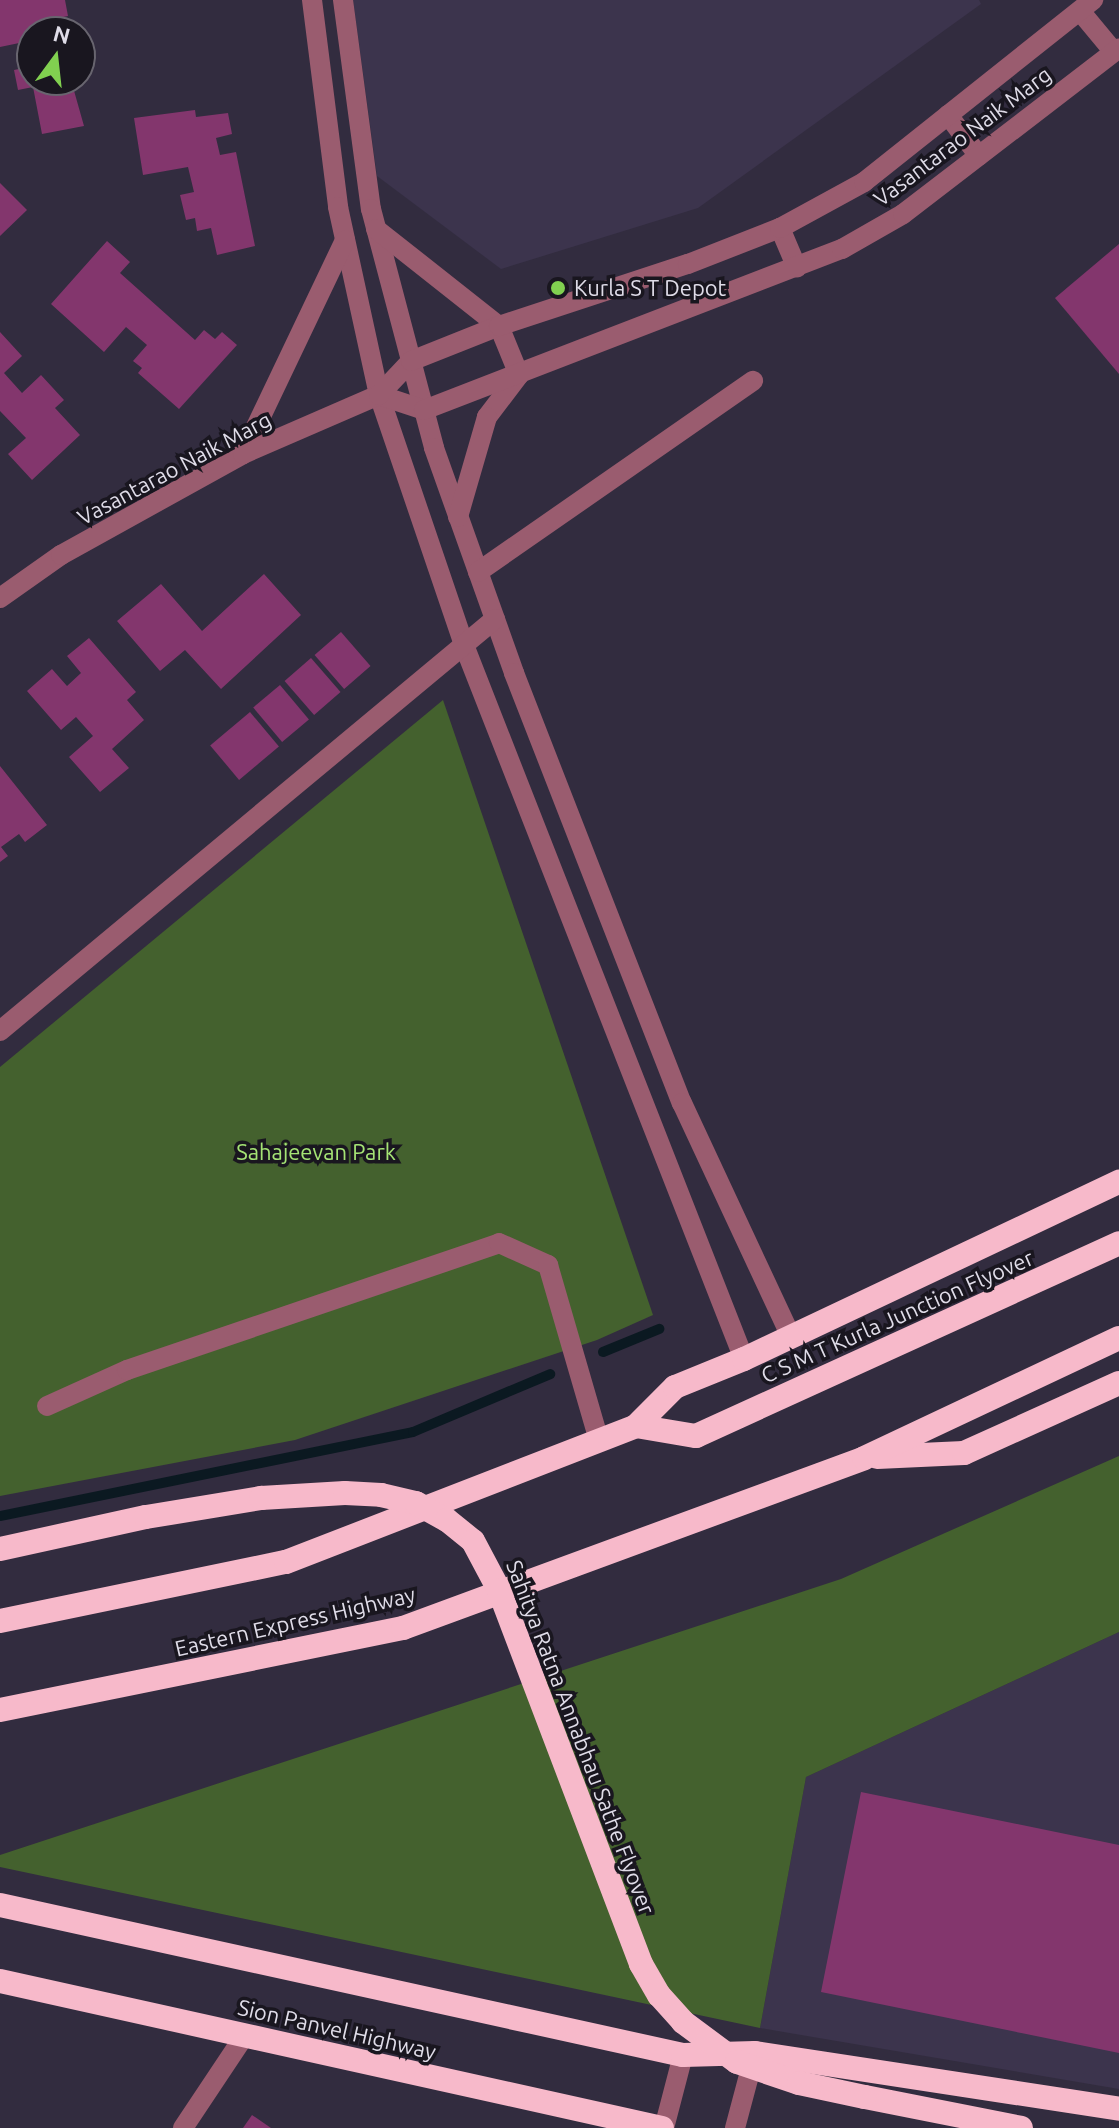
<!DOCTYPE html>
<style>
body{margin:0}
#map{position:relative;width:1119px;height:2128px;overflow:hidden;background:#322c3f;font-family:Ubuntu,sans-serif}
div>[style]{position:absolute}
[style*='--x']{left:calc(var(--x)*1px);top:calc(var(--y)*1px);width:calc(var(--w)*1px);rotate:calc(var(--a)*1deg)}
.built>*{inset:0;background:#3c344d}
.green>*{inset:0;background:#44612e}
.stream>*{height:10px;margin:-5px;padding:0 5px;transform-origin:5px;border-radius:5px;background:#0b1921}
.building>*{inset:0;background:#83366d;transform-origin:0 0}
.minor>*{height:20px;margin:-10px;padding:0 10px;transform-origin:10px;border-radius:10px;background:#9a5c6f}
.highway>*{height:24px;margin:-12px;padding:0 12px;transform-origin:12px;border-radius:12px;background:#f7b9ca}
.highway-bridge>*{height:24px;margin:-12px;padding:0 12px;transform-origin:12px;border-radius:12px;background:#f7b9ca}
.dots>*{width:22px;height:22px;translate:-50% -50%;box-sizing:border-box;border:4px solid #19161f;border-radius:50%}
span{translate:-50% -50%;white-space:nowrap;text-align:center;line-height:1.15;-webkit-text-stroke:7px #19161f;paint-order:stroke}
.street-label{font-size:22px;color:#dfdce8}
.poi-label{font-size:22px;color:#dfdce8}
.left{translate:0 -50%;text-align:left}
.park-label{font-size:22px;color:#a5e475}
.north{position:absolute;left:16px;top:16px;width:80px;height:80px;box-sizing:border-box;background:#19161f;border:2px solid #68656f;border-radius:50%;rotate:15deg;font-size:22px;font-weight:700;line-height:32px;text-align:center;color:#dfdce8}
.north::after{content:'';display:block;margin:auto;width:28px;height:36px;background:#81d050;clip-path:polygon(50% 0,100% 100%,50% 72%,0 100%)}
</style>
<div id="map">
<div class="built">
<i style="clip-path:polygon(353px 0,979px 0,981px 4px,698px 208px,501px 269px,377px 176px)"></i>
<i style="clip-path:polygon(1119px 1632px,1119px 2089px,760px 2028px,806px 1777px)"></i>
</div>
<div class="green">
<i style="clip-path:polygon(443px 700px,653px 1315px,597px 1340px,295px 1440px,0 1496px,0 1067px)"></i>
<i style="clip-path:polygon(1119px 1456px,1119px 1632px,806px 1777px,760px 2028px,0 1867px,0 1855px,841px 1579px)"></i>
</div>
<div class="stream">
<i style="--x:603;--y:1352;--w:61;--a:-22.3"></i>
<i style="--x:0;--y:1516;--w:421;--a:-11.5"></i>
<i style="--x:413;--y:1432;--w:149;--a:-22.9"></i>
</div>
<div class="building">
<i style="clip-path:polygon(0 0,65px 0,68px 16px,49px 20px,51px 32px,32px 32px,32px 80px,71px 80px,84px 126px,42px 134px,33px 87px,18px 90px,14px 70px,29px 67px,24px 42px,0 47px)"></i>
<i style="clip-path:polygon(195px 110px,196px 117px,228px 113px,232px 134px,216px 138px,220px 155px,236px 152px,255px 246px,217px 255px,211px 228px,197px 231px,195px 218px,186px 220px,180px 195px,194px 192px,188px 167px,143px 175px,134px 118px)"></i>
<i style="clip-path:polygon(0 183px,27px 210px,0 236px)"></i>
<i style="clip-path:polygon(107px 241px,130px 262px,120px 273px,195px 340px,204px 330px,215px 339px,222px 332px,237px 345px,179px 409px,138px 373px,142px 368px,133px 361px,147px 345px,126px 327px,104px 352px,51px 304px)"></i>
<i style="clip-path:polygon(1119px 244px,1119px 374px,1055px 298px)"></i>
<i style="clip-path:polygon(0 332px,22px 356px,4px 373px,22px 393px,41px 375px,64px 400px,55px 408px,80px 435px,32px 480px,8px 454px,26px 438px,0 411px)"></i>
<i style="clip-path:polygon(264px 574px,301px 615px,221px 689px,185px 650px,160px 671px,117px 621px,161px 584px,202px 631px)"></i>
<i style="left:341px;top:632px;width:45px;height:35px;rotate:49deg"></i>
<i style="clip-path:polygon(89px 638px,136px 692px,127px 700px,144px 720px,112px 749px,129px 768px,100px 792px,69px 757px,93px 736px,76px 717px,61px 730px,27px 691px,52px 669px,67px 686px,81px 673px,67px 656px)"></i>
<i style="left:311px;top:658px;width:45px;height:35px;rotate:49deg"></i>
<i style="left:280px;top:685px;width:45px;height:35px;rotate:50deg"></i>
<i style="left:250px;top:712px;width:45px;height:52px;rotate:50deg"></i>
<i style="clip-path:polygon(0 766px,47px 825px,25px 842px,19px 834px,1px 847px,8px 856px,0 862px)"></i>
<i style="clip-path:polygon(861px 1792px,1119px 1845px,1119px 2053px,821px 1992px)"></i>
<i style="clip-path:polygon(252px 2115px,271px 2128px,243px 2128px)"></i>
</div>
<div class="minor">
<i style="--x:312;--y:0;--w:209;--a:82.8"></i>
<i style="--x:338;--y:207;--w:192;--a:77.7"></i>
<i style="--x:379;--y:395;--w:264;--a:71.2"></i>
<i style="--x:464;--y:645;--w:767;--a:68.59"></i>
<i style="--x:343;--y:0;--w:211;--a:82.4"></i>
<i style="--x:371;--y:209;--w:247;--a:75.2"></i>
<i style="--x:434;--y:448;--w:239;--a:70.4"></i>
<i style="--x:514;--y:673;--w:462;--a:68.7"></i>
<i style="--x:682;--y:1103;--w:258;--a:65"></i>
<i style="--x:1080;--y:11;--w:53;--a:50.3"></i>
<i style="--x:948;--y:115;--w:51;--a:52.9"></i>
<i style="--x:780;--y:228;--w:43;--a:67"></i>
<i style="--x:376;--y:229;--w:157;--a:38.3"></i>
<i style="--x:499;--y:326;--w:53;--a:67.8"></i>
<i style="--x:519;--y:375;--w:53;--a:127.3"></i>
<i style="--x:487;--y:417;--w:104;--a:106.2"></i>
<i style="--x:379;--y:395;--w:47;--a:18.4"></i>
<i style="--x:424;--y:410;--w:448;--a:-21.1"></i>
<i style="--x:842;--y:249;--w:70;--a:-29.8"></i>
<i style="--x:903;--y:214;--w:272;--a:-37.5"></i>
<i style="--x:243;--y:454;--w:237;--a:-64.5"></i>
<i style="--x:478;--y:572;--w:335;--a:-34.8"></i>
<i style="--x:0;--y:598;--w:75;--a:-35.2"></i>
<i style="--x:61;--y:555;--w:208;--a:-29"></i>
<i style="--x:243;--y:454;--w:148;--a:-23.5"></i>
<i style="--x:379;--y:395;--w:47;--a:-46.7"></i>
<i style="--x:411;--y:361;--w:95;--a:-21.7"></i>
<i style="--x:499;--y:326;--w:199;--a:-18.2"></i>
<i style="--x:688;--y:264;--w:99;--a:-21.4"></i>
<i style="--x:780;--y:228;--w:96;--a:-28.7"></i>
<i style="--x:864;--y:182;--w:293;--a:-38.5"></i>
<i style="--x:0;--y:1031;--w:644;--a:-39.77"></i>
<i style="--x:47;--y:1406;--w:88;--a:-24.2"></i>
<i style="--x:127;--y:1370;--w:393;--a:-18.8"></i>
<i style="--x:499;--y:1243;--w:54;--a:24.2"></i>
<i style="--x:548;--y:1265;--w:182;--a:73.8"></i>
<i style="--x:183;--y:2128;--w:112;--a:-56.3"></i>
<i style="--x:664;--y:2128;--w:75;--a:-75.4"></i>
<i style="--x:735;--y:2128;--w:78;--a:-75.1"></i>
</div>
<div class="highway">
<i style="--x:636;--y:1426;--w:61;--a:9.5"></i>
<i style="--x:696;--y:1436;--w:465;--a:-24.5"></i>
<i style="--x:877;--y:1457;--w:87;--a:-2.6"></i>
<i style="--x:964;--y:1453;--w:170;--a:-24.3"></i>
<i style="--x:0;--y:1549;--w:149;--a:-12.4"></i>
<i style="--x:0;--y:1621;--w:292;--a:-11.7"></i>
<i style="--x:286;--y:1562;--w:375;--a:-21.2"></i>
<i style="--x:636;--y:1426;--w:55;--a:-45"></i>
<i style="--x:675;--y:1387;--w:74;--a:-22.1"></i>
<i style="--x:744;--y:1359;--w:415;--a:-25.3"></i>
<i style="--x:0;--y:1710;--w:411;--a:-11.5"></i>
<i style="--x:403;--y:1628;--w:491;--a:-20.2"></i>
<i style="--x:864;--y:1458;--w:282;--a:-25.2"></i>
<i style="--x:0;--y:1905;--w:699;--a:12.39"></i>
<i style="--x:683;--y:2055;--w:72;--a:-1.6"></i>
<i style="--x:755;--y:2053;--w:368;--a:8.7"></i>
<i style="--x:0;--y:1981;--w:678;--a:12.52"></i>
<i style="--x:865;--y:2097;--w:159;--a:11.2"></i>
</div>
<div class="highway-bridge">
<i style="--x:146;--y:1517;--w:117;--a:-9.4"></i>
<i style="--x:261;--y:1498;--w:84;--a:-3.4"></i>
<i style="--x:345;--y:1493;--w:36;--a:3"></i>
<i style="--x:381;--y:1495;--w:36;--a:13"></i>
<i style="--x:416;--y:1503;--w:35;--a:29"></i>
<i style="--x:447;--y:1520;--w:33;--a:39"></i>
<i style="--x:473;--y:1541;--w:55;--a:62"></i>
<i style="--x:499;--y:1590;--w:400;--a:69.2"></i>
<i style="--x:641;--y:1964;--w:36;--a:60"></i>
<i style="--x:659;--y:1995;--w:36;--a:48"></i>
<i style="--x:683;--y:2022;--w:67;--a:36.5"></i>
<i style="--x:737;--y:2062;--w:65;--a:18.7"></i>
<i style="--x:799;--y:2083;--w:67;--a:12"></i>
</div>
<div class="dots">
<i style="left:558px;top:288px;background:#81d050"></i>
</div>
<div class="street-label">
<span style="left:962px;top:136px;rotate:-37deg">Vasantarao Naik Marg</span>
<span style="left:174px;top:468px;rotate:-28deg">Vasantarao Naik Marg</span>
<span style="left:897px;top:1316px;rotate:-24deg">C S M T Kurla Junction Flyover</span>
<span style="left:295px;top:1621px;rotate:-13deg">Eastern Express Highway</span>
<span style="left:581px;top:1737px;rotate:69deg">Sahitya Ratna Annabhau Sathe Flyover</span>
<span style="left:337px;top:2029px;rotate:13deg">Sion Panvel Highway</span>
</div>
<div class="poi-label">
<span class="left" style="left:574px;top:288px">Kurla S T Depot</span>
</div>
<div class="park-label">
<span style="left:316px;top:1152px">Sahajeevan Park</span>
</div>
<div class="north">N</div>
</div>
